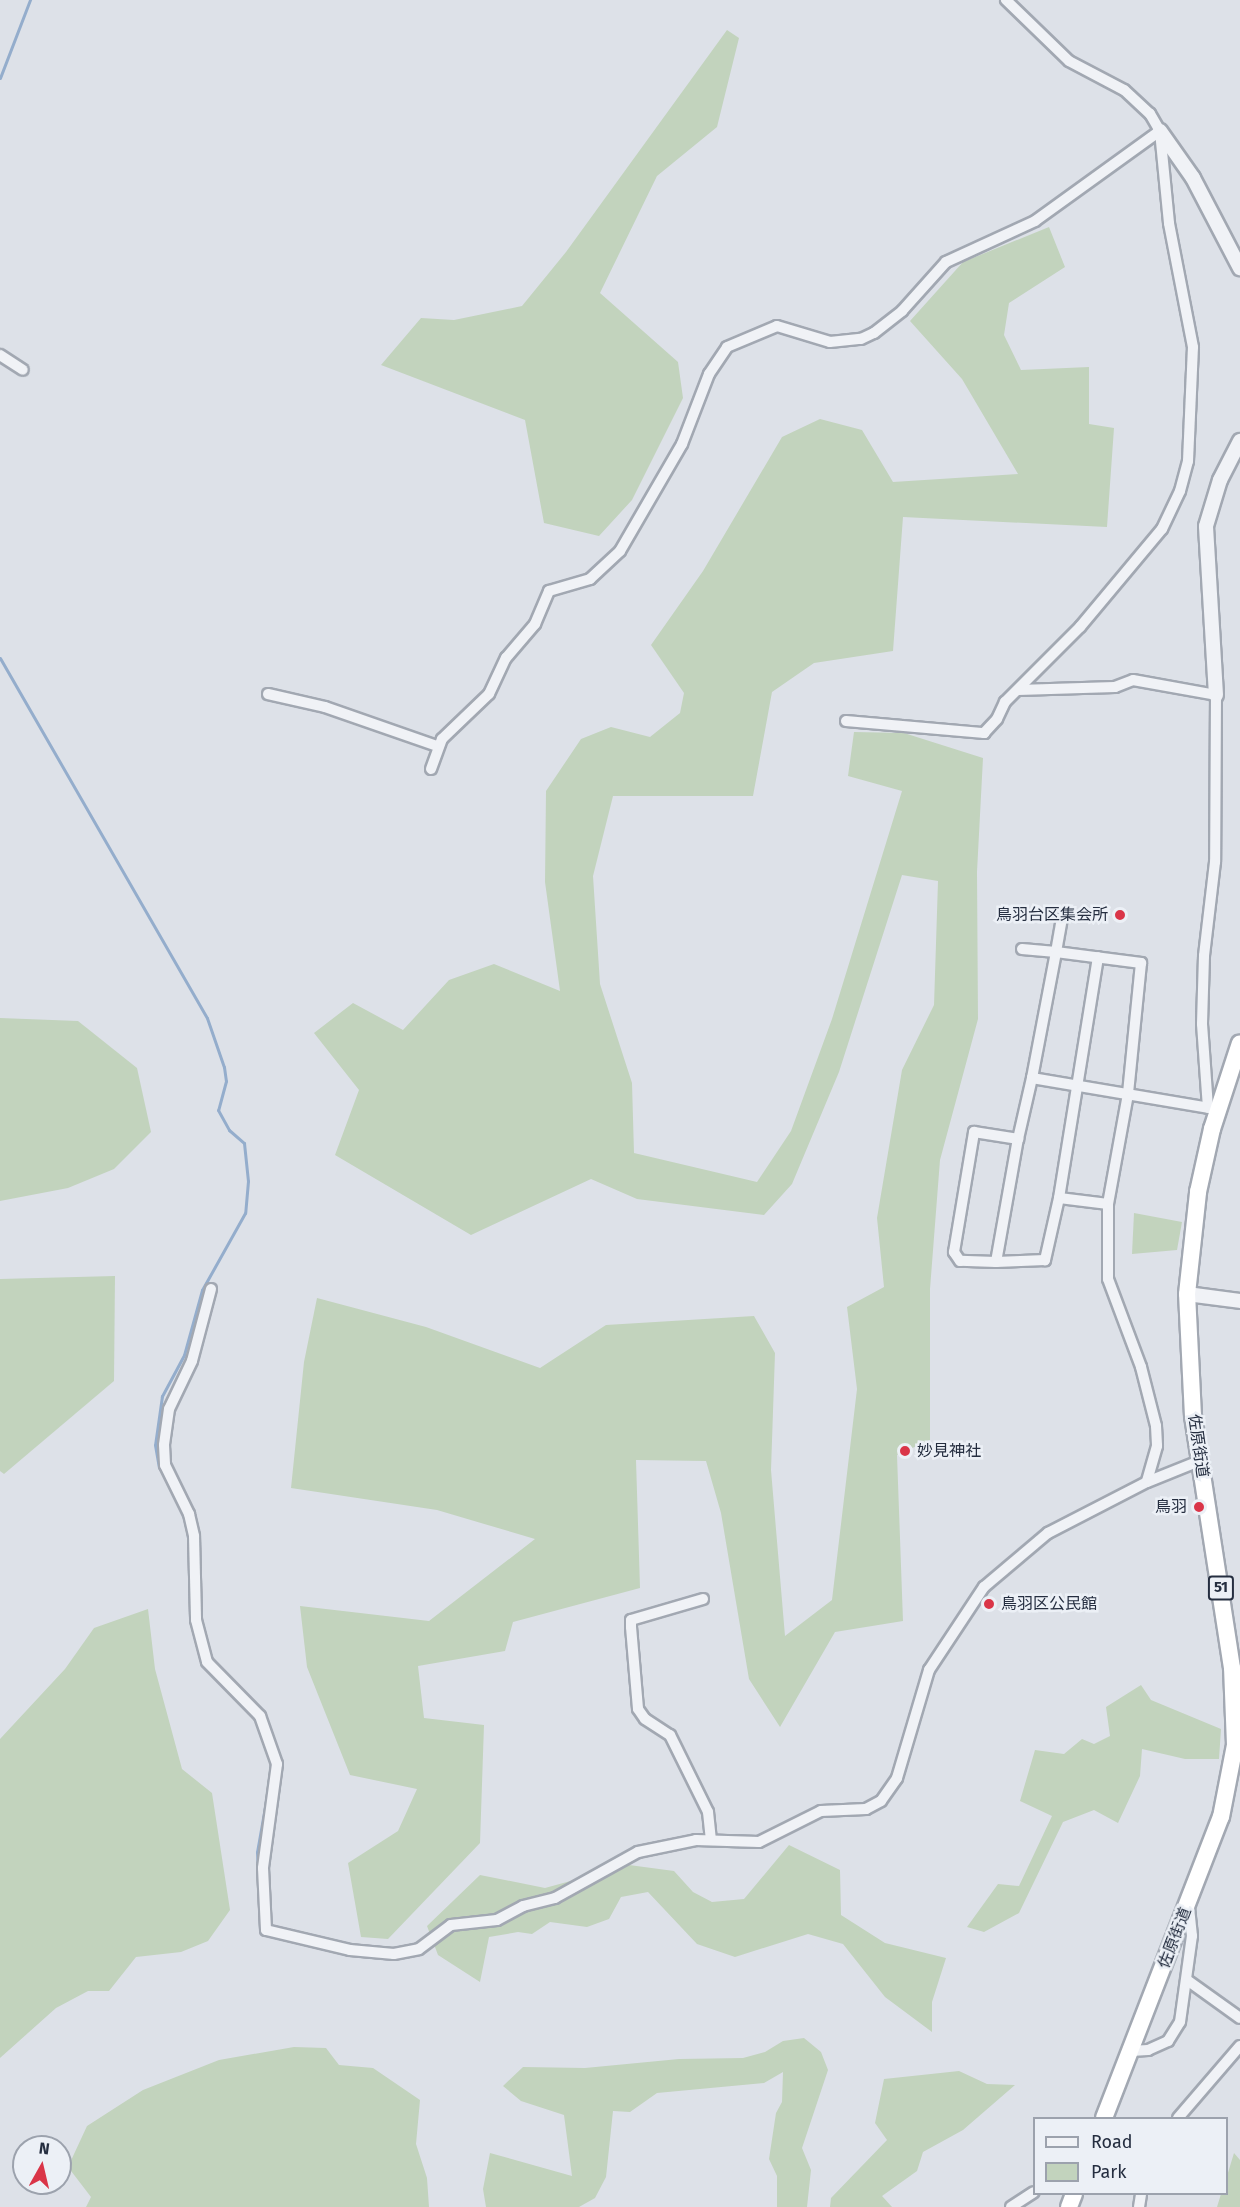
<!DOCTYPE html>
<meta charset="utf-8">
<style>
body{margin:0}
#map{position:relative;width:1240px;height:2207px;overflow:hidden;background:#dde1e8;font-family:"Fira Sans","Noto Sans JP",sans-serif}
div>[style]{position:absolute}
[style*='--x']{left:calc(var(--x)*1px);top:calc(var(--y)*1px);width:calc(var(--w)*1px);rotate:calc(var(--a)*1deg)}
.green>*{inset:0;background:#c2d3bd}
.stream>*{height:3px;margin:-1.5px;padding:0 1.5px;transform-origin:1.5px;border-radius:1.5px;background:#94adcc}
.roads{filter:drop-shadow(2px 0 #a2a8b2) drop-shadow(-2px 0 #a2a8b2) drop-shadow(0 2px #a2a8b2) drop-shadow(0 -2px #a2a8b2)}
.minor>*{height:10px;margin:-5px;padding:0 5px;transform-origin:5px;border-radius:5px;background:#f0f2f6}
.tertiary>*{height:14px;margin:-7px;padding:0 7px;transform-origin:7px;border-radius:7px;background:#f0f2f6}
.trunk>*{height:16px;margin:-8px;padding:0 8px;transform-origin:8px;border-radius:8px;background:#fff}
.dots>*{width:16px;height:16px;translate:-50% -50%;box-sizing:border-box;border:3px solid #ecf0f6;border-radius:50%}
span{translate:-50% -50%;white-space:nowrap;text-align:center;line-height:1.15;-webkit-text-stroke:5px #ecf0f6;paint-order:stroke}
.shield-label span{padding:2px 4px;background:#ecf0f6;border:2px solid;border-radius:4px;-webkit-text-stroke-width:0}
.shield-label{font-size:15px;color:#252e40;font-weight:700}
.poi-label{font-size:16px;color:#252e40}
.right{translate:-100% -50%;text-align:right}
.left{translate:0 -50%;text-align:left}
.street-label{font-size:16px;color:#252e40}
.legend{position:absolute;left:1033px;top:2117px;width:195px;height:78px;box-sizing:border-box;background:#ecf0f6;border:2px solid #9ca2ad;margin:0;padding:8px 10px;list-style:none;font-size:18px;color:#252e40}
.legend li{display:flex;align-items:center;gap:12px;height:30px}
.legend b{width:30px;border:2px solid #9ca2ad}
.north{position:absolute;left:12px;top:2135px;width:60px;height:60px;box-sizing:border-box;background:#ecf0f6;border:2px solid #9ca2ad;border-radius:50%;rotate:8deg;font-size:16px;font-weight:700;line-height:24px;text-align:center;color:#252e40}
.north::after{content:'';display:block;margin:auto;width:21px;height:27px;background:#da3548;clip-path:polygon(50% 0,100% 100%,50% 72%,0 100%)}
</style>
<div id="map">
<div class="green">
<i style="clip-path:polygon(727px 30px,739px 38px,717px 127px,657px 176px,600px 293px,678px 362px,683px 398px,632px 500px,599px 536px,544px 523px,525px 420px,381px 365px,421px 318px,454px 320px,522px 306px,566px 252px)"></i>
<i style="clip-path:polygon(1049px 227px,1065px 267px,1009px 303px,1004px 335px,1021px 370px,1089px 367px,1089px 424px,1114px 428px,1107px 527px,903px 517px,893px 651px,814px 663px,772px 692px,753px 796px,613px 796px,593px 876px,600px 984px,632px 1083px,634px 1153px,757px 1182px,791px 1131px,832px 1019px,902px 791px,848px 776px,854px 732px,904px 733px,983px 758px,977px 872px,978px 1019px,940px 1160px,930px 1289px,930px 1440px,897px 1455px,903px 1621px,835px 1632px,780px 1727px,749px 1679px,721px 1513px,706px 1461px,636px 1460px,640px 1588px,513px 1622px,505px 1651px,418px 1666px,424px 1718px,484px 1725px,480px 1843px,388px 1939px,361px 1937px,348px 1863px,398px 1831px,417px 1789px,350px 1775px,307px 1667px,300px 1606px,429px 1621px,535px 1539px,437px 1510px,291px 1488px,304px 1362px,317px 1298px,426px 1327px,540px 1368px,606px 1325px,754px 1316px,775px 1353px,771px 1470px,785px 1636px,832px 1600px,857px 1389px,847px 1307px,884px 1287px,877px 1218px,902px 1070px,934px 1005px,938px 881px,902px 875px,839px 1072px,792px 1184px,764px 1215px,637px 1199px,591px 1179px,471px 1235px,335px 1155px,359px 1090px,314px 1033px,353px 1003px,403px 1030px,449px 980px,494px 964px,560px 991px,545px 882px,546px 791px,581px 739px,611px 727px,650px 737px,680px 713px,684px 693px,651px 645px,703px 571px,782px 437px,820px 419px,862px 430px,893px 482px,1018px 474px,962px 379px,910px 321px,963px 262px)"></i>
<i style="clip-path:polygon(0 1018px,78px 1021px,137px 1068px,151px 1132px,114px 1169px,68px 1188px,0 1201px)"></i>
<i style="clip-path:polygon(1134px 1213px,1182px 1222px,1177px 1250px,1132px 1254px)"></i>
<i style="clip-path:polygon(115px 1276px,114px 1381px,4px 1474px,0 1471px,0 1279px)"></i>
<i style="clip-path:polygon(148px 1609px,155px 1669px,182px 1769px,212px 1793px,230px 1910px,208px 1941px,181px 1952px,136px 1957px,109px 1991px,88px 1991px,56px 2008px,0 2058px,0 1739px,65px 1669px,94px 1628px)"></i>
<i style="clip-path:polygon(1141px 1685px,1151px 1700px,1221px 1729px,1219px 1759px,1185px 1759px,1142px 1749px,1140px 1776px,1118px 1823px,1094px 1810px,1063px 1822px,1019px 1913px,984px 1932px,967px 1927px,998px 1884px,1019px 1886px,1052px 1816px,1020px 1801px,1035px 1750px,1064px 1754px,1082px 1739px,1094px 1744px,1110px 1736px,1106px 1707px)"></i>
<i style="clip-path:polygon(789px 1845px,840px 1870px,841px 1915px,885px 1943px,946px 1958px,932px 2002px,932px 2032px,885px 1997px,843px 1944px,808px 1934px,735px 1957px,697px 1944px,648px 1892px,621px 1897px,609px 1919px,587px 1927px,550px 1922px,532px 1934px,518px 1932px,489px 1937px,480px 1982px,438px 1955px,427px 1926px,480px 1875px,545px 1888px,629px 1865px,674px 1871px,693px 1892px,712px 1902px,744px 1899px)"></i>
<i style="clip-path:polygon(804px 2038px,821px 2052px,828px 2070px,802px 2148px,811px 2170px,807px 2207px,777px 2207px,777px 2176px,769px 2159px,776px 2113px,782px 2102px,783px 2072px,764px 2083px,657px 2093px,630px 2112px,613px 2111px,606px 2177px,595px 2198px,579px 2207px,486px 2207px,483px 2189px,490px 2153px,572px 2176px,564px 2115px,521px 2101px,503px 2086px,523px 2067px,585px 2068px,679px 2059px,743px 2058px,765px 2052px,783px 2041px)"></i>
<i style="clip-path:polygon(294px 2047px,326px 2048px,339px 2065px,373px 2068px,420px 2100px,416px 2144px,427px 2178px,429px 2207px,86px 2207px,91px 2197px,68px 2167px,87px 2126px,143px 2090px,219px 2060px)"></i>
<i style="clip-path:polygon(959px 2071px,987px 2084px,1015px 2085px,963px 2130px,923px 2152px,917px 2171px,882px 2196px,892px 2207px,830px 2207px,831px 2198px,887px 2140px,875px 2123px,884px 2079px)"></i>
<i style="clip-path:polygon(1234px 2153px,1240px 2160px,1240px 2207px,1217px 2207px,1221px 2194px,1226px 2194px,1227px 2176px)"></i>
</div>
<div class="stream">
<i style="--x:0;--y:78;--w:84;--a:-69"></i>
<i style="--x:0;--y:658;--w:415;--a:60.1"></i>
<i style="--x:207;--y:1018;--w:52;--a:70.9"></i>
<i style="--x:224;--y:1067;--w:14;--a:82"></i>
<i style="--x:226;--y:1081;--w:30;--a:105"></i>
<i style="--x:218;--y:1110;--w:23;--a:61"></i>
<i style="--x:229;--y:1130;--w:20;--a:41"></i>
<i style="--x:244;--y:1143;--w:38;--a:84"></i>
<i style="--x:248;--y:1181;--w:32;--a:95"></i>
<i style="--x:245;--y:1213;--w:88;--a:119.2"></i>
<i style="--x:202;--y:1290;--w:67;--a:105.5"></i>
<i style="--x:184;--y:1355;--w:47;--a:118.2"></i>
<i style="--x:162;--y:1396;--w:49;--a:98.1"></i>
<i style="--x:155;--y:1445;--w:22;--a:80"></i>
<i style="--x:159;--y:1467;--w:19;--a:58"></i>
<i style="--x:187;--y:1528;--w:20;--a:84"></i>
<i style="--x:190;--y:1593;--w:21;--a:87"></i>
<i style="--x:259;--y:1896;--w:44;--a:-92.6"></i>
<i style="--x:257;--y:1852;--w:75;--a:-80"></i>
</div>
<div class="roads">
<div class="minor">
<i style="--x:0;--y:355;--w:27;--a:33"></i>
<i style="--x:1018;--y:690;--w:97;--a:-1.8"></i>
<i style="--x:1115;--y:687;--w:19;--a:-21"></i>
<i style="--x:1133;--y:680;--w:84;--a:10.2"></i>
<i style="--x:1216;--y:695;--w:167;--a:90.3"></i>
<i style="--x:1215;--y:862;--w:95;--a:96.7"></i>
<i style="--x:1204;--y:956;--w:68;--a:91.7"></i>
<i style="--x:1202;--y:1024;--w:84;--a:85.9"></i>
<i style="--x:268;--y:694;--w:58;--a:12.8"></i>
<i style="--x:325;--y:707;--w:119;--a:19.2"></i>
<i style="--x:846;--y:721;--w:139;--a:5"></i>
<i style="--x:984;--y:733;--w:19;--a:-47"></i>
<i style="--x:997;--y:719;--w:19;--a:-65"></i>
<i style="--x:1005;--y:702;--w:106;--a:-45"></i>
<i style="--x:1080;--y:627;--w:128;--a:-50.1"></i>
<i style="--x:1162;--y:529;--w:42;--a:-64.7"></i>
<i style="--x:1180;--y:491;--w:31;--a:-75"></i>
<i style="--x:1188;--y:461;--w:114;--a:-87.5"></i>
<i style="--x:1193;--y:347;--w:126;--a:-101"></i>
<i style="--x:1169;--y:223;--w:92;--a:-95.6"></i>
<i style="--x:1160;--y:131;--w:20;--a:-120"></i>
<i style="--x:1150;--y:114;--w:35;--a:-137"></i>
<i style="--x:1124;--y:90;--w:62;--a:-152.2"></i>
<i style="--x:1069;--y:61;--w:88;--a:-135.9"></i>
<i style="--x:431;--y:769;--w:32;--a:-70"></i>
<i style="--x:442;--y:739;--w:65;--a:-43.8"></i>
<i style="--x:489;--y:694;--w:40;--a:-65"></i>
<i style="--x:506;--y:658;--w:45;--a:-49.5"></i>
<i style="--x:535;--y:624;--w:36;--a:-67"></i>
<i style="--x:549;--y:591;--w:43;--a:-16.3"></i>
<i style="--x:590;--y:579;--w:41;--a:-43"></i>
<i style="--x:620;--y:551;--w:124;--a:-59.9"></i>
<i style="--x:682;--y:444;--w:75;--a:-68.9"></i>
<i style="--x:709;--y:374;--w:32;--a:-56"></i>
<i style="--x:727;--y:347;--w:54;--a:-22.8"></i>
<i style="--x:777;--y:326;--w:55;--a:16.8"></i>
<i style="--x:830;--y:342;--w:31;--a:-6"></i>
<i style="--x:861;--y:339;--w:14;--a:-25"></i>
<i style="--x:874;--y:333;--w:36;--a:-38"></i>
<i style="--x:902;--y:311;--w:66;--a:-48.1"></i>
<i style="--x:946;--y:262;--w:98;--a:-24.7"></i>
<i style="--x:1035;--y:221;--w:154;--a:-35.8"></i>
<i style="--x:1022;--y:949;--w:34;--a:5"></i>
<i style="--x:1056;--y:952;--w:86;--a:7.4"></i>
<i style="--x:1141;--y:963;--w:132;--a:95.7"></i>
<i style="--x:1128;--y:1094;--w:112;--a:100.3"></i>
<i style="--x:1108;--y:1204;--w:49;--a:-173"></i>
<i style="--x:1059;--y:1198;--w:64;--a:102.7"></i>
<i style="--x:1045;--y:1260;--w:49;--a:177.7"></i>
<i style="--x:996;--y:1262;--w:125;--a:-79.9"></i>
<i style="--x:1018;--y:1139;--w:63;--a:-77.1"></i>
<i style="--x:1032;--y:1078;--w:128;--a:-79.2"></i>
<i style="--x:1056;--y:952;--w:34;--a:-80"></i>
<i style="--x:1032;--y:1078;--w:186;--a:9.6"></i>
<i style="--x:1059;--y:1198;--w:244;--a:-80.8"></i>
<i style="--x:1108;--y:1204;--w:75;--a:90"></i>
<i style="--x:1108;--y:1279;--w:94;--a:69.4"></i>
<i style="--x:1141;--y:1367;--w:61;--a:75.7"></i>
<i style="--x:1156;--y:1426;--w:20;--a:87"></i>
<i style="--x:1157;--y:1446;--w:37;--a:106"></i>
<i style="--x:996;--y:1262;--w:36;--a:-178"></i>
<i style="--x:960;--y:1261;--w:11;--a:-124"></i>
<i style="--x:954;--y:1252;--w:122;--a:-80.5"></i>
<i style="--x:974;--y:1132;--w:45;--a:9"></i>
<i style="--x:211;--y:1289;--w:74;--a:104.8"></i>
<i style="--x:192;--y:1361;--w:53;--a:115.6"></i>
<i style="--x:169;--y:1409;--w:36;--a:98"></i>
<i style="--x:164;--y:1445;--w:20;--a:87"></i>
<i style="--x:165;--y:1465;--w:55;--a:63.9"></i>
<i style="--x:189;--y:1514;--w:23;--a:77"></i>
<i style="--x:194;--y:1536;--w:84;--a:88.6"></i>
<i style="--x:196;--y:1620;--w:43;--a:75.3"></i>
<i style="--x:207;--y:1662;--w:76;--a:45.5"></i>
<i style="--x:260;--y:1716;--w:51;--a:70.5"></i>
<i style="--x:277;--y:1764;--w:105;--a:97.7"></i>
<i style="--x:263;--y:1868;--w:62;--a:87.2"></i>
<i style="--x:266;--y:1930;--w:86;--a:13.4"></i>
<i style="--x:350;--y:1950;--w:44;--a:5.2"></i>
<i style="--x:394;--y:1954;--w:25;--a:-11"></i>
<i style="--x:419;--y:1949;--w:40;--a:-37"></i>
<i style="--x:451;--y:1925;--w:46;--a:-6.2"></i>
<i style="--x:497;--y:1920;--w:30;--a:-28"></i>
<i style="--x:523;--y:1906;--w:33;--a:-14"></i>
<i style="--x:555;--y:1898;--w:95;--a:-29"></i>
<i style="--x:638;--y:1852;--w:59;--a:-11.7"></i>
<i style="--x:696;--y:1840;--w:63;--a:1.8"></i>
<i style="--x:759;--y:1842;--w:69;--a:-26.6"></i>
<i style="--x:821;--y:1811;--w:45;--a:-2.5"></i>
<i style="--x:866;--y:1809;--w:17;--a:-28"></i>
<i style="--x:881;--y:1801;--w:28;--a:-55"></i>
<i style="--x:897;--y:1778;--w:113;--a:-73.5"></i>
<i style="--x:929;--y:1670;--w:100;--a:-56.5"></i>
<i style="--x:984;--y:1587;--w:84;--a:-40.2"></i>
<i style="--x:1048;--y:1533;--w:111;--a:-27.3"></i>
<i style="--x:1147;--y:1482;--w:56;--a:-22"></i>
<i style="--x:703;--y:1599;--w:75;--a:163.7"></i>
<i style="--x:631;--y:1620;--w:7;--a:90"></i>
<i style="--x:631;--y:1627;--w:82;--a:85.1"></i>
<i style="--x:638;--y:1709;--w:12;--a:55"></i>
<i style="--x:645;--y:1719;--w:30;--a:33"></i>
<i style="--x:670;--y:1735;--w:86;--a:63.7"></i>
<i style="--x:708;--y:1812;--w:28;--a:84"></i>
<i style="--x:1187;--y:1980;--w:65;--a:35.6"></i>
<i style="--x:1131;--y:2051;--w:17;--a:-3"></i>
<i style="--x:1148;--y:2050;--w:22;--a:-24"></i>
<i style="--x:1168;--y:2041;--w:22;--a:-58"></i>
<i style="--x:1180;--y:2022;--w:87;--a:-82.1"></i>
<i style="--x:1192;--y:1936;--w:31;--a:-96"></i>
<i style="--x:1178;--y:2118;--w:95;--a:-49.3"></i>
<i style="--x:1011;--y:2207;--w:27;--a:-33"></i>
<i style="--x:1139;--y:2207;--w:13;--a:-81"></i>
</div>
<div class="tertiary">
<i style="--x:1160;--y:131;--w:57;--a:54.9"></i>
<i style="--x:1193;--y:178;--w:102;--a:62.4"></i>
<i style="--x:1216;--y:695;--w:169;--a:-93.4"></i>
<i style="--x:1206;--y:526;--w:48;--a:-73.1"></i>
<i style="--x:1220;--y:480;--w:44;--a:-62.9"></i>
<i style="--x:1187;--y:1294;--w:53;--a:7.5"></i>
</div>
<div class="trunk">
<i style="--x:1104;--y:2118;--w:323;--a:-68.8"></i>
<i style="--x:1221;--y:1817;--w:73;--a:-79"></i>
<i style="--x:1235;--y:1745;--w:77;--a:-92.2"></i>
<i style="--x:1232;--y:1668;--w:255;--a:-98.8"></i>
<i style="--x:1193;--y:1416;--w:122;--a:-92.8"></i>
<i style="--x:1187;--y:1294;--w:103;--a:-83.8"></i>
<i style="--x:1198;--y:1192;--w:65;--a:-77.5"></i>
<i style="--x:1212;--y:1129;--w:90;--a:-72"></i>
<i style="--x:1069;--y:2207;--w:14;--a:-69"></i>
</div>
</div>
<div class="dots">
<i style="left:1120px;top:915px;background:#da3548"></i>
<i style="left:905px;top:1451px;background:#da3548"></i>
<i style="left:1199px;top:1507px;background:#da3548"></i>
<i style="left:989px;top:1604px;background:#da3548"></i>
</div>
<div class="shield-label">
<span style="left:1221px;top:1588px">51</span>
</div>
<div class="poi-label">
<span class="right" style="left:1108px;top:915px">鳥羽台区集会所</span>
<span class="left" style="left:917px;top:1451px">妙見神社</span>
<span class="right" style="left:1187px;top:1507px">鳥羽</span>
<span class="left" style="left:1001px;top:1604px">鳥羽区公民館</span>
</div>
<div class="street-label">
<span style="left:1198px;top:1446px;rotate:82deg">佐原街道</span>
<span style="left:1175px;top:1938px;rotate:-69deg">佐原街道</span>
</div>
<ul class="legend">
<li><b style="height:8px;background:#f0f2f6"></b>Road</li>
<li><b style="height:16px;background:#c2d3bd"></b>Park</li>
</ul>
<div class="north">N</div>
</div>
